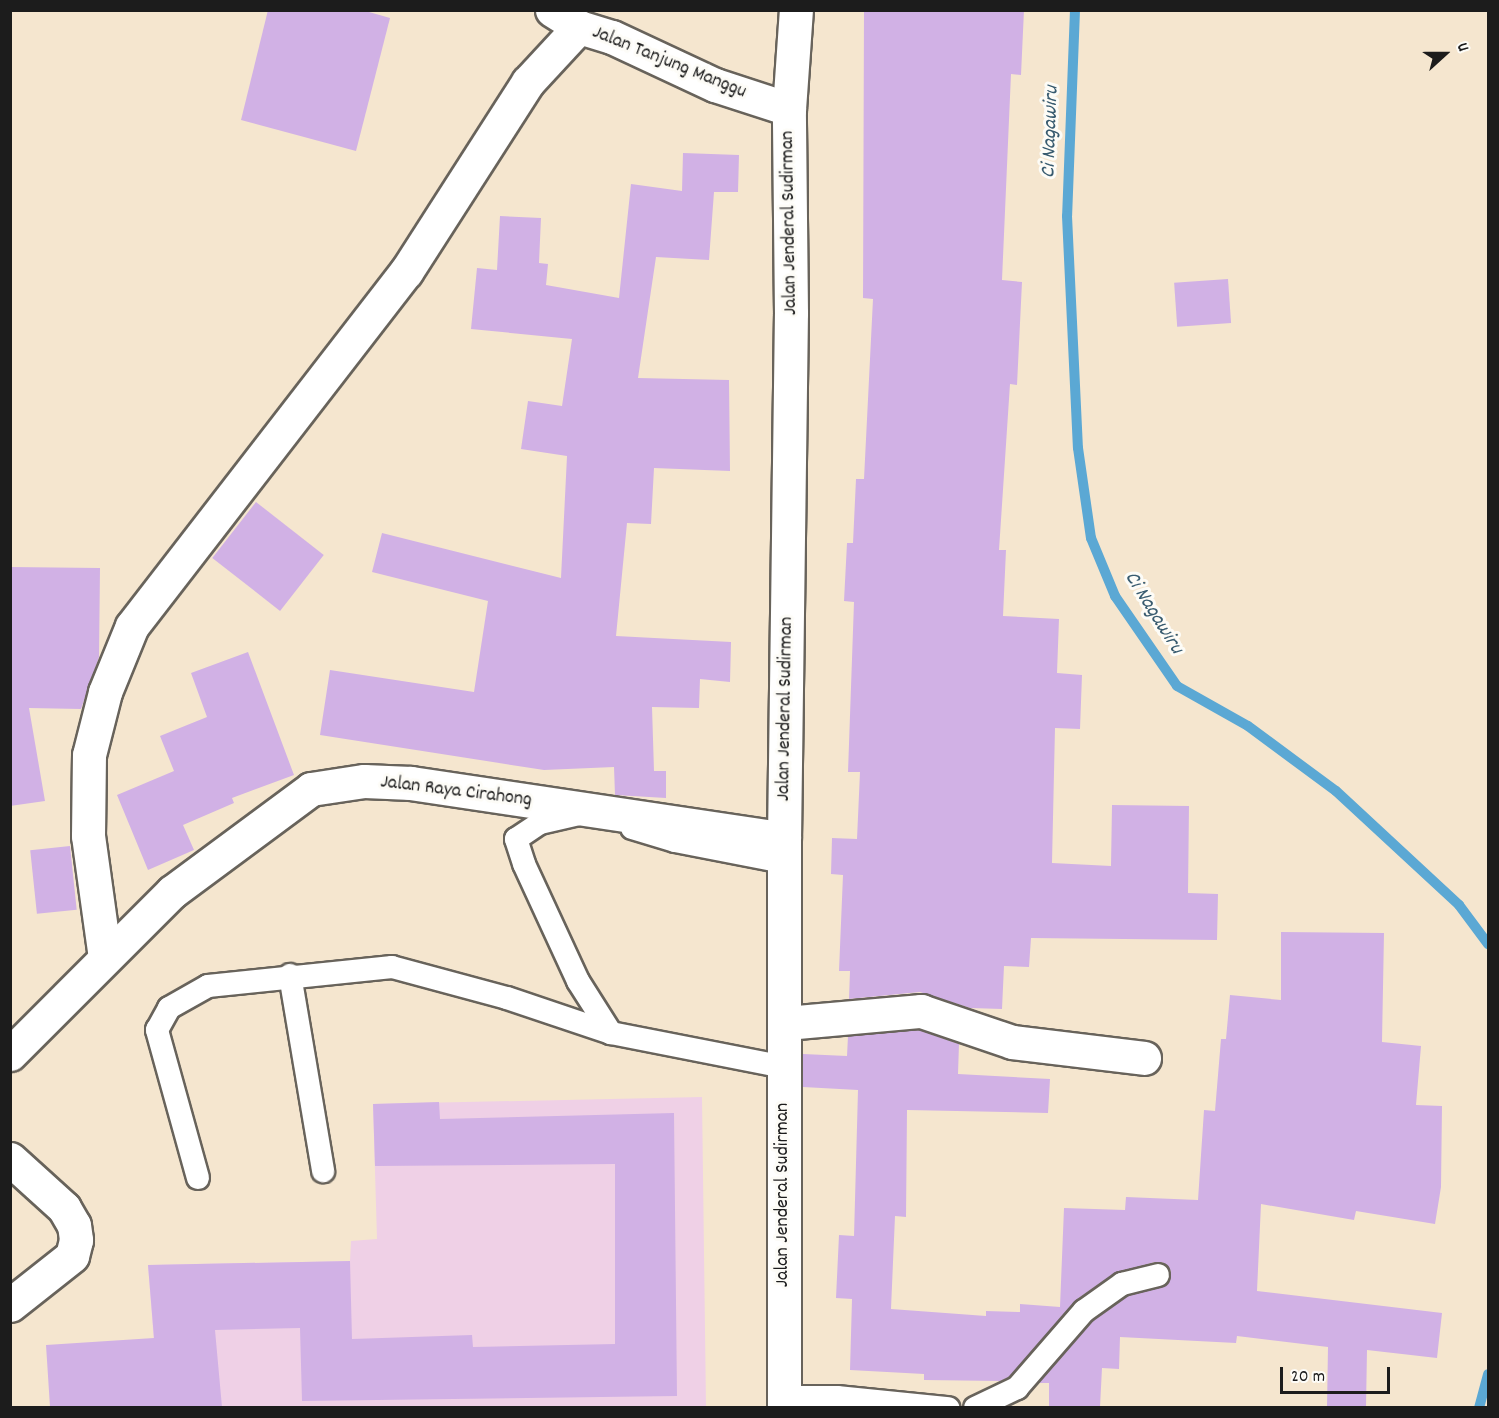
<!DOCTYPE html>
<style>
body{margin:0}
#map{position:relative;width:1499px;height:1418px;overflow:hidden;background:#f5e6cf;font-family:Dekko,sans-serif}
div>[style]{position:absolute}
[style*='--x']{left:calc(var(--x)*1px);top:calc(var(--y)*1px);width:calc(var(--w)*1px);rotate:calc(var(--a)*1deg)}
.built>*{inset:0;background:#efd0e6}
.stream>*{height:10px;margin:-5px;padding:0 5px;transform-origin:5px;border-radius:5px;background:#5ba8d4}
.building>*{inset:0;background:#d1b1e5;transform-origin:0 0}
.roads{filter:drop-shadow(2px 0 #68635b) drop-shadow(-2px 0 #68635b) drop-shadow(0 2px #68635b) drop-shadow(0 -2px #68635b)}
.service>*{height:22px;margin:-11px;padding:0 11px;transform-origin:11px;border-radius:11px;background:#fff}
.minor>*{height:33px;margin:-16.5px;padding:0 16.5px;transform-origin:16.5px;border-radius:16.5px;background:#fff}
.tertiary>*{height:33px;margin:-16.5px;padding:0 16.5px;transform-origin:16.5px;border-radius:16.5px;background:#fff}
.trunk>*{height:33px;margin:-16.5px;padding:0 16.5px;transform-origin:16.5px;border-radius:16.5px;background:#fff}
span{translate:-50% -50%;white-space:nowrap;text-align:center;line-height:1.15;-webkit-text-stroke:6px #fdfcf7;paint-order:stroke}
.street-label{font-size:20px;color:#1c1c1c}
.water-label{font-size:21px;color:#385b6f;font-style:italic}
.frame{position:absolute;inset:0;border:12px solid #1c1c1c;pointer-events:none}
.north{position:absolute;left:1415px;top:24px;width:60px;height:60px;-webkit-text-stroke:4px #fdfcf7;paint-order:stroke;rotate:69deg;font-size:16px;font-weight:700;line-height:24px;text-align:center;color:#1c1c1c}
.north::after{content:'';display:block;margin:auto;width:21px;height:27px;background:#1c1c1c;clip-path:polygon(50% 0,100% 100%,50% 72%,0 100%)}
.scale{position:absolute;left:1280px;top:1367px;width:110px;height:27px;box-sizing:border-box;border:3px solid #1c1c1c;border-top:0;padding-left:8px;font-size:18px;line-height:21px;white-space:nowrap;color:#1c1c1c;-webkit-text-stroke:4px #fdfcf7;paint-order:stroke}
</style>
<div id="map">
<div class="built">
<i style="clip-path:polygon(702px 1097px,706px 1407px,159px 1407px,148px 1265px,350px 1261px,351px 1241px,377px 1239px,373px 1104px)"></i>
</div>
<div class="stream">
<i style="--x:1075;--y:10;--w:206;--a:92.2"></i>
<i style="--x:1067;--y:216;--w:232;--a:87.3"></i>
<i style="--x:1078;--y:448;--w:91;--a:81.8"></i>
<i style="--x:1091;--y:538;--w:63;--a:67.5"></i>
<i style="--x:1115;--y:596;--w:109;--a:55.4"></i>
<i style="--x:1177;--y:686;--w:81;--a:29.4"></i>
<i style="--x:1248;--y:726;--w:109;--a:36.5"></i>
<i style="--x:1336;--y:791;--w:168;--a:42.8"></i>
<i style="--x:1459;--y:905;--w:49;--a:53.4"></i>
<i style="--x:1479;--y:1408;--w:35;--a:-75"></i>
</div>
<div class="building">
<i style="clip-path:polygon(268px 10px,362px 10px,390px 18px,356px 151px,241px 120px)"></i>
<i style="clip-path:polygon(864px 10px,1024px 10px,1021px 75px,1011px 74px,1002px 280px,1022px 282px,1017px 385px,1010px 384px,999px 550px,1006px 550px,1003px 616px,1059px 619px,1057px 673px,1082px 675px,1080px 729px,1055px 728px,1052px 863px,1111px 866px,1112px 805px,1189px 806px,1188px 893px,1218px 894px,1217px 940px,1031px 938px,1029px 967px,1004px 966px,1002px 1009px,970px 1008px,920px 992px,849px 999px,850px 971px,839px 971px,843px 875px,831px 874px,832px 838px,857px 839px,860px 772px,848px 772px,854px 602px,844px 601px,847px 543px,853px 543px,856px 479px,864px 479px,873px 299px,863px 298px)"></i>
<i style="clip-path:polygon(683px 153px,739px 155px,738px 192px,714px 192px,709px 260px,656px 257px,638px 378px,729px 380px,730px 471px,654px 468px,651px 524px,627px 523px,616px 636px,731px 642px,730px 682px,700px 679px,699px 708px,652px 707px,654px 771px,666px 771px,666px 798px,615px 795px,614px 767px,544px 770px,320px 735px,330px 670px,474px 692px,488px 601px,372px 572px,382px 533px,561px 578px,567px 456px,521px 449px,528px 401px,562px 406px,572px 339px,471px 329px,477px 268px,497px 270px,500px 216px,541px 218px,539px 263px,548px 264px,546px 285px,619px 298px,631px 184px,682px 191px)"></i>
<i style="left:1228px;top:279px;width:44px;height:54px;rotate:86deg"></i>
<i style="left:256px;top:502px;width:86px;height:71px;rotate:38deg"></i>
<i style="clip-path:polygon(10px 567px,100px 568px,99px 657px,81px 709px,29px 708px,45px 801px,10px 806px)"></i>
<i style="clip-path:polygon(248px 652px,294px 775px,232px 798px,234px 803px,183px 825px,194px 850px,148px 870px,117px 795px,174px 771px,160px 736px,207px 717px,191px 673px)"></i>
<i style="left:70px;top:846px;width:64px;height:40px;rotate:84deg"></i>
<i style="clip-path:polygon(1281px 932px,1384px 933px,1382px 1042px,1421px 1046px,1416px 1105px,1442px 1106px,1441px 1187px,1435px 1224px,1356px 1211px,1354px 1220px,1261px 1204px,1257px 1291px,1442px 1313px,1437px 1358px,1367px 1350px,1366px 1407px,1327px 1407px,1328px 1347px,1237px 1336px,1236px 1343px,1120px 1337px,1119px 1369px,1102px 1368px,1100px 1407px,1049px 1407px,1049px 1383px,1039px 1383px,1093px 1321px,1128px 1296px,1168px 1284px,1171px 1271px,1162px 1262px,1155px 1262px,1115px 1273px,1076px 1300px,1009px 1377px,1000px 1381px,924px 1380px,924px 1374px,850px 1370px,852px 1299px,836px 1298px,839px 1235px,854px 1236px,858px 1090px,803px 1087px,803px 1054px,847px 1056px,848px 1036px,919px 1030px,959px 1044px,958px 1074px,1050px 1079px,1048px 1113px,907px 1110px,906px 1217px,895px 1216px,891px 1309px,986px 1316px,986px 1311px,1020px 1312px,1020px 1304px,1060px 1307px,1064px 1208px,1125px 1210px,1126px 1197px,1198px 1200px,1204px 1110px,1215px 1111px,1221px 1039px,1226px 1039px,1230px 995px,1281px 1000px)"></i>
<i style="clip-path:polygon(439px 1102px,440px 1119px,674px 1113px,677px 1396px,302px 1401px,300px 1328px,215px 1330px,222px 1407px,50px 1407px,46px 1345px,154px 1338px,148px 1265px,350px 1261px,352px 1339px,472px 1335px,473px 1347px,615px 1344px,615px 1164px,375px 1166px,373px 1104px)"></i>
</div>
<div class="roads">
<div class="service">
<i style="--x:579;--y:814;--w:40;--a:167"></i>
<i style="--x:540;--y:823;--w:29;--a:146"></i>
<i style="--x:516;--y:839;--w:26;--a:72"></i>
<i style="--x:524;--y:864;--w:129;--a:65.2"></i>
<i style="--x:578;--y:981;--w:62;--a:57.6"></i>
<i style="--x:632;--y:828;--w:45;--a:16.8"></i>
<i style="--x:675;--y:841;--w:110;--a:11"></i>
<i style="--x:290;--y:975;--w:199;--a:80.4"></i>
<i style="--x:198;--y:1178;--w:154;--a:-105.5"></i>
<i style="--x:157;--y:1030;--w:25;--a:-61"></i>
<i style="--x:169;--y:1008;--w:45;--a:-29.4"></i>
<i style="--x:208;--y:986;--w:185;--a:-5.9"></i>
<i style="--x:392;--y:967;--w:119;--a:15.1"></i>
<i style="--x:507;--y:998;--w:110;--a:18.6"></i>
<i style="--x:611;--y:1033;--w:176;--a:11.1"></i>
<i style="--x:784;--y:1397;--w:53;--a:0"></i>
<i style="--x:837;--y:1397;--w:112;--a:5.7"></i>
<i style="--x:975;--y:1408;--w:47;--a:-25.5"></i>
<i style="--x:1017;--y:1388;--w:102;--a:-49"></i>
<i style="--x:1084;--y:1311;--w:47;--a:-35.4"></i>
<i style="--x:1122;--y:1284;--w:37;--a:-14"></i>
</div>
<div class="minor">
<i style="--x:552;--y:10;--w:32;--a:32"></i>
<i style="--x:579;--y:27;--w:34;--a:17"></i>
<i style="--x:612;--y:37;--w:114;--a:25"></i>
<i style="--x:715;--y:85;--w:78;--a:18"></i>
<i style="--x:105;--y:958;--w:123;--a:-97.9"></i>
<i style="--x:88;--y:836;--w:81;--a:-89.3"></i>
<i style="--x:89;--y:755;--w:65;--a:-75.7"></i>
<i style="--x:105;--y:692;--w:71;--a:-67.8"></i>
<i style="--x:132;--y:626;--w:448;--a:-52.3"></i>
<i style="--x:406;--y:272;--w:226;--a:-57.3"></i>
<i style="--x:528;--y:82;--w:75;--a:-47.2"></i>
<i style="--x:786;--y:1023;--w:136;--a:-5.1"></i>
<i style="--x:921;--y:1011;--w:96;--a:18.8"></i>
<i style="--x:1012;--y:1042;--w:133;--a:6.9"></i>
<i style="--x:10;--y:1159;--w:73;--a:42.2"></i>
<i style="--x:64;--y:1208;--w:20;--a:60"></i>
<i style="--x:74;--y:1225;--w:15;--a:82"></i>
<i style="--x:76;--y:1240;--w:16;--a:104"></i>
<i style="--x:72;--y:1256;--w:79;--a:141.7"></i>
</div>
<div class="tertiary">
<i style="--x:10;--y:1054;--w:229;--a:-45"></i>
<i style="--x:172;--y:892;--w:173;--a:-36.5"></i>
<i style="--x:311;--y:789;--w:54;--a:-8.6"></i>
<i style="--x:364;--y:781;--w:47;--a:2.4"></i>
<i style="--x:411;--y:783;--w:377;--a:8.5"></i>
</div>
<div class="trunk">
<i style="--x:784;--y:1408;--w:569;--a:-90"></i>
<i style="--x:784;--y:839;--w:526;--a:-89.24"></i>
<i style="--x:791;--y:313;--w:204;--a:-90.6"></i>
<i style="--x:789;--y:109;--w:99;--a:-86"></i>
</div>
</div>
<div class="street-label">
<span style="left:669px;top:63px;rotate:22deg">Jalan Tanjung Manggu</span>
<span style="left:790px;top:223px;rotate:-91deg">Jalan Jenderal Sudirman</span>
<span style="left:786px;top:709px;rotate:-89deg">Jalan Jenderal Sudirman</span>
<span style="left:456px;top:792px;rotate:7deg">Jalan Raya Cirahong</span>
<span style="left:783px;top:1195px;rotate:-90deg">Jalan Jenderal Sudirman</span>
</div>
<div class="water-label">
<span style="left:1051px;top:132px;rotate:-88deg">Ci Nagawiru</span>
<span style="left:1153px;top:613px;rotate:58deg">Ci Nagawiru</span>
</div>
<div class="frame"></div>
<div class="north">U</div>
<div class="scale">20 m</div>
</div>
